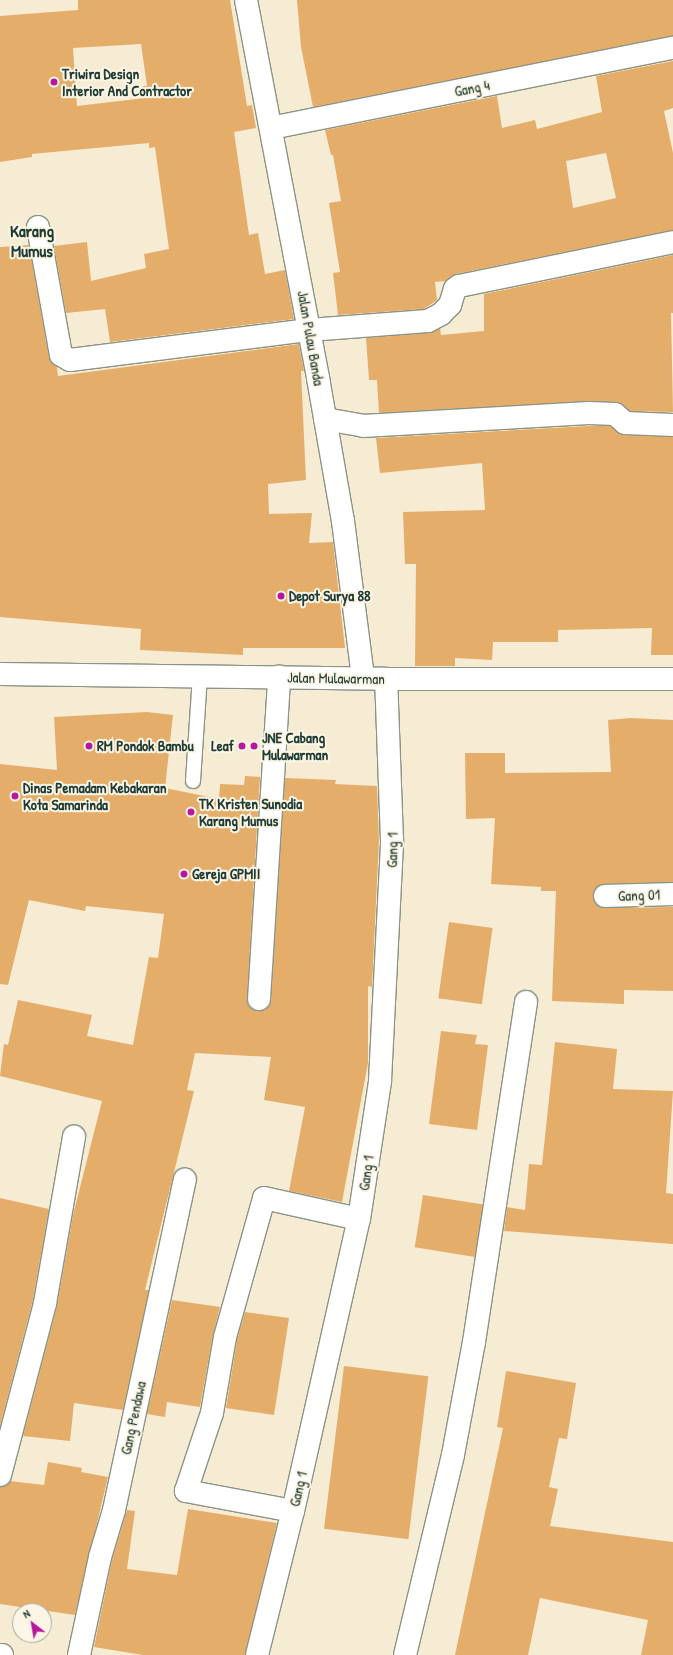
<!DOCTYPE html>
<style>
body{margin:0}
#map{position:relative;width:673px;height:1655px;overflow:hidden;background:#f6ebd3;font-family:"Patrick Hand",sans-serif}
div>[style]{position:absolute}
[style*='--x']{left:calc(var(--x)*1px);top:calc(var(--y)*1px);width:calc(var(--w)*1px);rotate:calc(var(--a)*1deg)}
.building>*{inset:0;background:#e4ae6a;transform-origin:0 0}
.roads{filter:drop-shadow(1px 0 #8a9484) drop-shadow(-1px 0 #8a9484) drop-shadow(0 1px #8a9484) drop-shadow(0 -1px #8a9484)}
.lane>*{height:14px;margin:-7px;padding:0 7px;transform-origin:7px;border-radius:7px;background:#fff}
.street>*{height:22px;margin:-11px;padding:0 11px;transform-origin:11px;border-radius:11px;background:#fff}
.highway>*{height:22px;margin:-11px;padding:0 11px;transform-origin:11px;border-radius:11px;background:#fff}
.dots>*{width:11px;height:11px;translate:-50% -50%;box-sizing:border-box;border:2px solid #fcf5e5;border-radius:50%}
span{translate:-50% -50%;white-space:nowrap;text-align:center;line-height:1.15;-webkit-text-stroke:4px #fcf5e5;paint-order:stroke}
.poi-label{font-size:15px;color:#1f3d34;font-weight:700}
.left{translate:0 -50%;text-align:left}
.right{translate:-100% -50%;text-align:right}
.street-label{font-size:15px;color:#1f3d34}
.quarter-label{font-size:17px;color:#1f3d34;font-weight:700}
.north{position:absolute;left:12px;top:1603px;width:40px;height:40px;box-sizing:border-box;background:#fcf5e5;border:1px solid #a4ab9e;border-radius:50%;rotate:329deg;font-size:11px;font-weight:700;line-height:16px;text-align:center;color:#1f3d34}
.north::after{content:'';display:block;margin:auto;width:14px;height:18px;background:#b5179e;clip-path:polygon(50% 0,100% 100%,50% 72%,0 100%)}
</style>
<div id="map">
<div class="building">
<i style="clip-path:polygon(evenodd,78px 0,230px 0,247px 106px,252px 105px,256px 128px,234px 132px,249px 235px,258px 233px,265px 274px,285px 270px,294px 319px,110px 342px,105px 309px,66px 313px,54px 246px,87px 242px,91px 281px,146px 268px,144px 254px,169px 249px,155px 147px,149px 148px,149px 143px,32px 154px,32px 157px,0 162px,0 16px,78px 10px,78px 0,141px 44px,147px 86px,143px 86px,145px 98px,77px 106px,73px 48px,141px 44px)"></i>
<i style="clip-path:polygon(297px 0,673px 0,673px 36px,313px 107px,301px 47px)"></i>
<i style="clip-path:polygon(evenodd,673px 61px,673px 108px,664px 111px,673px 153px,673px 230px,456px 274px,446px 281px,435px 282px,437px 300px,424px 309px,338px 315px,333px 273px,340px 272px,329px 203px,341px 201px,333px 155px,331px 155px,325px 130px,497px 96px,502px 128px,535px 120px,537px 129px,602px 112px,596px 76px,673px 61px,606px 153px,616px 198px,573px 208px,566px 161px,606px 153px)"></i>
<i style="clip-path:polygon(29px 245px,49px 357px,57px 367px,58px 376px,299px 344px,304px 371px,301px 371px,306px 480px,268px 484px,269px 514px,312px 513px,309px 543px,333px 542px,345px 648px,243px 648px,243px 655px,140px 650px,141px 629px,0 617px,0 247px)"></i>
<i style="clip-path:polygon(673px 255px,673px 313px,671px 313px,673px 412px,630px 411px,616px 402px,589px 401px,379px 413px,377px 380px,369px 380px,366px 338px,429px 333px,440px 328px,441px 335px,484px 331px,484px 294px)"></i>
<i style="clip-path:polygon(589px 426px,610px 426px,624px 435px,673px 437px,673px 655px,651px 655px,652px 628px,558px 630px,558px 642px,493px 642px,492px 660px,455px 658px,455px 666px,415px 666px,416px 564px,405px 564px,403px 512px,485px 510px,482px 463px,380px 473px,376px 438px)"></i>
<i style="clip-path:polygon(147px 712px,173px 715px,165px 788px,219px 799px,220px 784px,244px 785px,245px 776px,260px 777px,247px 998px,248px 1005px,258px 1011px,265px 1010px,271px 1000px,285px 778px,336px 780px,335px 784px,377px 786px,379px 840px,372px 987px,368px 986px,368px 1063px,342px 1202px,289px 1191px,305px 1107px,264px 1100px,271px 1057px,195px 1053px,187px 1090px,194px 1091px,145px 1290px,149px 1290px,123px 1410px,74px 1403px,70px 1441px,23px 1436px,57px 1306px,73px 1215px,102px 1101px,0 1076px,4px 1044px,8px 1045px,18px 1000px,92px 1015px,87px 1036px,133px 1045px,149px 957px,158px 958px,164px 914px,86px 906px,85px 911px,29px 900px,8px 985px,0 984px,0 764px,57px 770px,54px 717px)"></i>
<i style="clip-path:polygon(630px 718px,673px 720px,673px 882px,604px 884px,594px 890px,593px 897px,599px 907px,605px 908px,673px 907px,673px 991px,624px 990px,624px 1004px,552px 1001px,556px 891px,541px 891px,541px 887px,491px 884px,495px 818px,466px 819px,465px 753px,505px 753px,505px 773px,611px 772px,608px 720px)"></i>
<i style="left:449px;top:922px;width:44px;height:77px;rotate:8deg"></i>
<i style="clip-path:polygon(441px 1031px,477px 1035px,475px 1044px,488px 1045px,477px 1130px,429px 1124px)"></i>
<i style="clip-path:polygon(555px 1042px,617px 1049px,613px 1089px,673px 1091px,666px 1193px,673px 1194px,673px 1244px,504px 1231px,507px 1207px,525px 1210px,529px 1164px,542px 1165px)"></i>
<i style="left:423px;top:1195px;width:61px;height:53px;rotate:9deg"></i>
<i style="clip-path:polygon(0 1198px,49px 1209px,33px 1300px,0 1426px)"></i>
<i style="clip-path:polygon(172px 1300px,220px 1307px,213px 1335px,200px 1407px,167px 1402px,165px 1417px,147px 1414px)"></i>
<i style="clip-path:polygon(245px 1312px,289px 1318px,274px 1415px,226px 1408px,237px 1340px)"></i>
<i style="left:344px;top:1366px;width:85px;height:164px;rotate:7deg"></i>
<i style="clip-path:polygon(506px 1371px,576px 1383px,567px 1439px,559px 1438px,549px 1487px,558px 1489px,550px 1526px,673px 1542px,673px 1655px,641px 1655px,648px 1620px,540px 1598px,528px 1655px,455px 1655px,503px 1428px,497px 1427px)"></i>
<i style="clip-path:polygon(48px 1462px,82px 1468px,81px 1472px,108px 1477px,75px 1615px,0 1604px,0 1487px,10px 1481px,44px 1485px)"></i>
<i style="clip-path:polygon(188px 1509px,277px 1523px,245px 1655px,143px 1655px,94px 1647px,112px 1560px,127px 1510px,135px 1511px,127px 1569px,177px 1575px)"></i>
</div>
<div class="roads">
<div class="lane">
<i style="--x:193;--y:781;--w:105;--a:-86.2"></i>
</div>
<div class="street">
<i style="--x:246;--y:0;--w:385;--a:79.2"></i>
<i style="--x:318;--y:378;--w:145;--a:80.1"></i>
<i style="--x:343;--y:521;--w:158;--a:82.7"></i>
<i style="--x:271;--y:128;--w:410;--a:-11.3"></i>
<i style="--x:38;--y:227;--w:119;--a:79.8"></i>
<i style="--x:59;--y:344;--w:11;--a:80"></i>
<i style="--x:61;--y:355;--w:10;--a:29"></i>
<i style="--x:70;--y:360;--w:241;--a:-7.2"></i>
<i style="--x:309;--y:330;--w:119;--a:-4.3"></i>
<i style="--x:428;--y:321;--w:15;--a:-28"></i>
<i style="--x:441;--y:314;--w:13;--a:-45"></i>
<i style="--x:450;--y:305;--w:17;--a:-73"></i>
<i style="--x:455;--y:289;--w:5;--a:-37"></i>
<i style="--x:459;--y:286;--w:218;--a:-11.6"></i>
<i style="--x:325;--y:419;--w:39;--a:10"></i>
<i style="--x:363;--y:426;--w:226;--a:-3.3"></i>
<i style="--x:589;--y:413;--w:26;--a:2"></i>
<i style="--x:615;--y:414;--w:13;--a:42"></i>
<i style="--x:625;--y:423;--w:48;--a:2.4"></i>
<i style="--x:0;--y:674;--w:386;--a:0.7"></i>
<i style="--x:386;--y:679;--w:287;--a:0"></i>
<i style="--x:605;--y:896;--w:68;--a:-1.7"></i>
<i style="--x:259;--y:999;--w:323;--a:-86.4"></i>
<i style="--x:0;--y:1475;--w:178;--a:-75.3"></i>
<i style="--x:45;--y:1303;--w:169;--a:-80.1"></i>
<i style="--x:293;--y:1511;--w:109;--a:-169.4"></i>
<i style="--x:186;--y:1491;--w:82;--a:-71.6"></i>
<i style="--x:212;--y:1413;--w:77;--a:-80.3"></i>
<i style="--x:225;--y:1337;--w:144;--a:-74.3"></i>
<i style="--x:264;--y:1198;--w:97;--a:12.5"></i>
<i style="--x:79;--y:1655;--w:100;--a:-77.9"></i>
<i style="--x:100;--y:1557;--w:49;--a:-73.4"></i>
<i style="--x:114;--y:1510;--w:338;--a:-77.9"></i>
<i style="--x:257;--y:1655;--w:148;--a:-76"></i>
<i style="--x:293;--y:1511;--w:299;--a:-77.3"></i>
<i style="--x:359;--y:1219;--w:140;--a:-81.3"></i>
<i style="--x:380;--y:1081;--w:241;--a:-87.1"></i>
<i style="--x:392;--y:840;--w:161;--a:-92.1"></i>
<i style="--x:405;--y:1655;--w:206;--a:-76.5"></i>
<i style="--x:453;--y:1455;--w:115;--a:-79.5"></i>
<i style="--x:474;--y:1342;--w:344;--a:-81.3"></i>
</div>
<div class="highway">
<i style="--x:0;--y:1655;--w:2;--a:0"></i>
</div>
</div>
<div class="dots">
<i style="left:54px;top:82px;background:#b5179e"></i>
<i style="left:281px;top:596px;background:#b5179e"></i>
<i style="left:89px;top:746px;background:#b5179e"></i>
<i style="left:242px;top:746px;background:#b5179e"></i>
<i style="left:254px;top:746px;background:#b5179e"></i>
<i style="left:15px;top:796px;background:#b5179e"></i>
<i style="left:191px;top:812px;background:#b5179e"></i>
<i style="left:184px;top:874px;background:#b5179e"></i>
</div>
<div class="poi-label">
<span class="left" style="left:62px;top:82px">Triwira Design<br>Interior And Contractor</span>
<span class="left" style="left:289px;top:596px">Depot Surya 88</span>
<span class="left" style="left:262px;top:746px">JNE Cabang<br>Mulawarman</span>
<span class="left" style="left:97px;top:746px">RM Pondok Bambu</span>
<span class="right" style="left:234px;top:746px">Leaf</span>
<span class="left" style="left:23px;top:796px">Dinas Pemadam Kebakaran<br>Kota Samarinda</span>
<span class="left" style="left:199px;top:812px">TK Kristen Sunodia<br>Karang Mumus</span>
<span class="left" style="left:192px;top:874px">Gereja GPMII</span>
</div>
<div class="street-label">
<span style="left:472px;top:88px;rotate:-11deg">Gang 4</span>
<span style="left:311px;top:338px;rotate:80deg">Jalan Pulau Banda</span>
<span style="left:336px;top:678px;rotate:1deg">Jalan Mulawarman</span>
<span style="left:392px;top:850px;rotate:-89deg">Gang 1</span>
<span style="left:639px;top:895px;rotate:-2deg">Gang 01</span>
<span style="left:366px;top:1173px;rotate:-82deg">Gang 1</span>
<span style="left:133px;top:1418px;rotate:-78deg">Gang Pendawa</span>
<span style="left:298px;top:1489px;rotate:-77deg">Gang 1</span>
</div>
<div class="quarter-label">
<span style="left:32px;top:241px">Karang<br>Mumus</span>
</div>
<div class="north">N</div>
</div>
